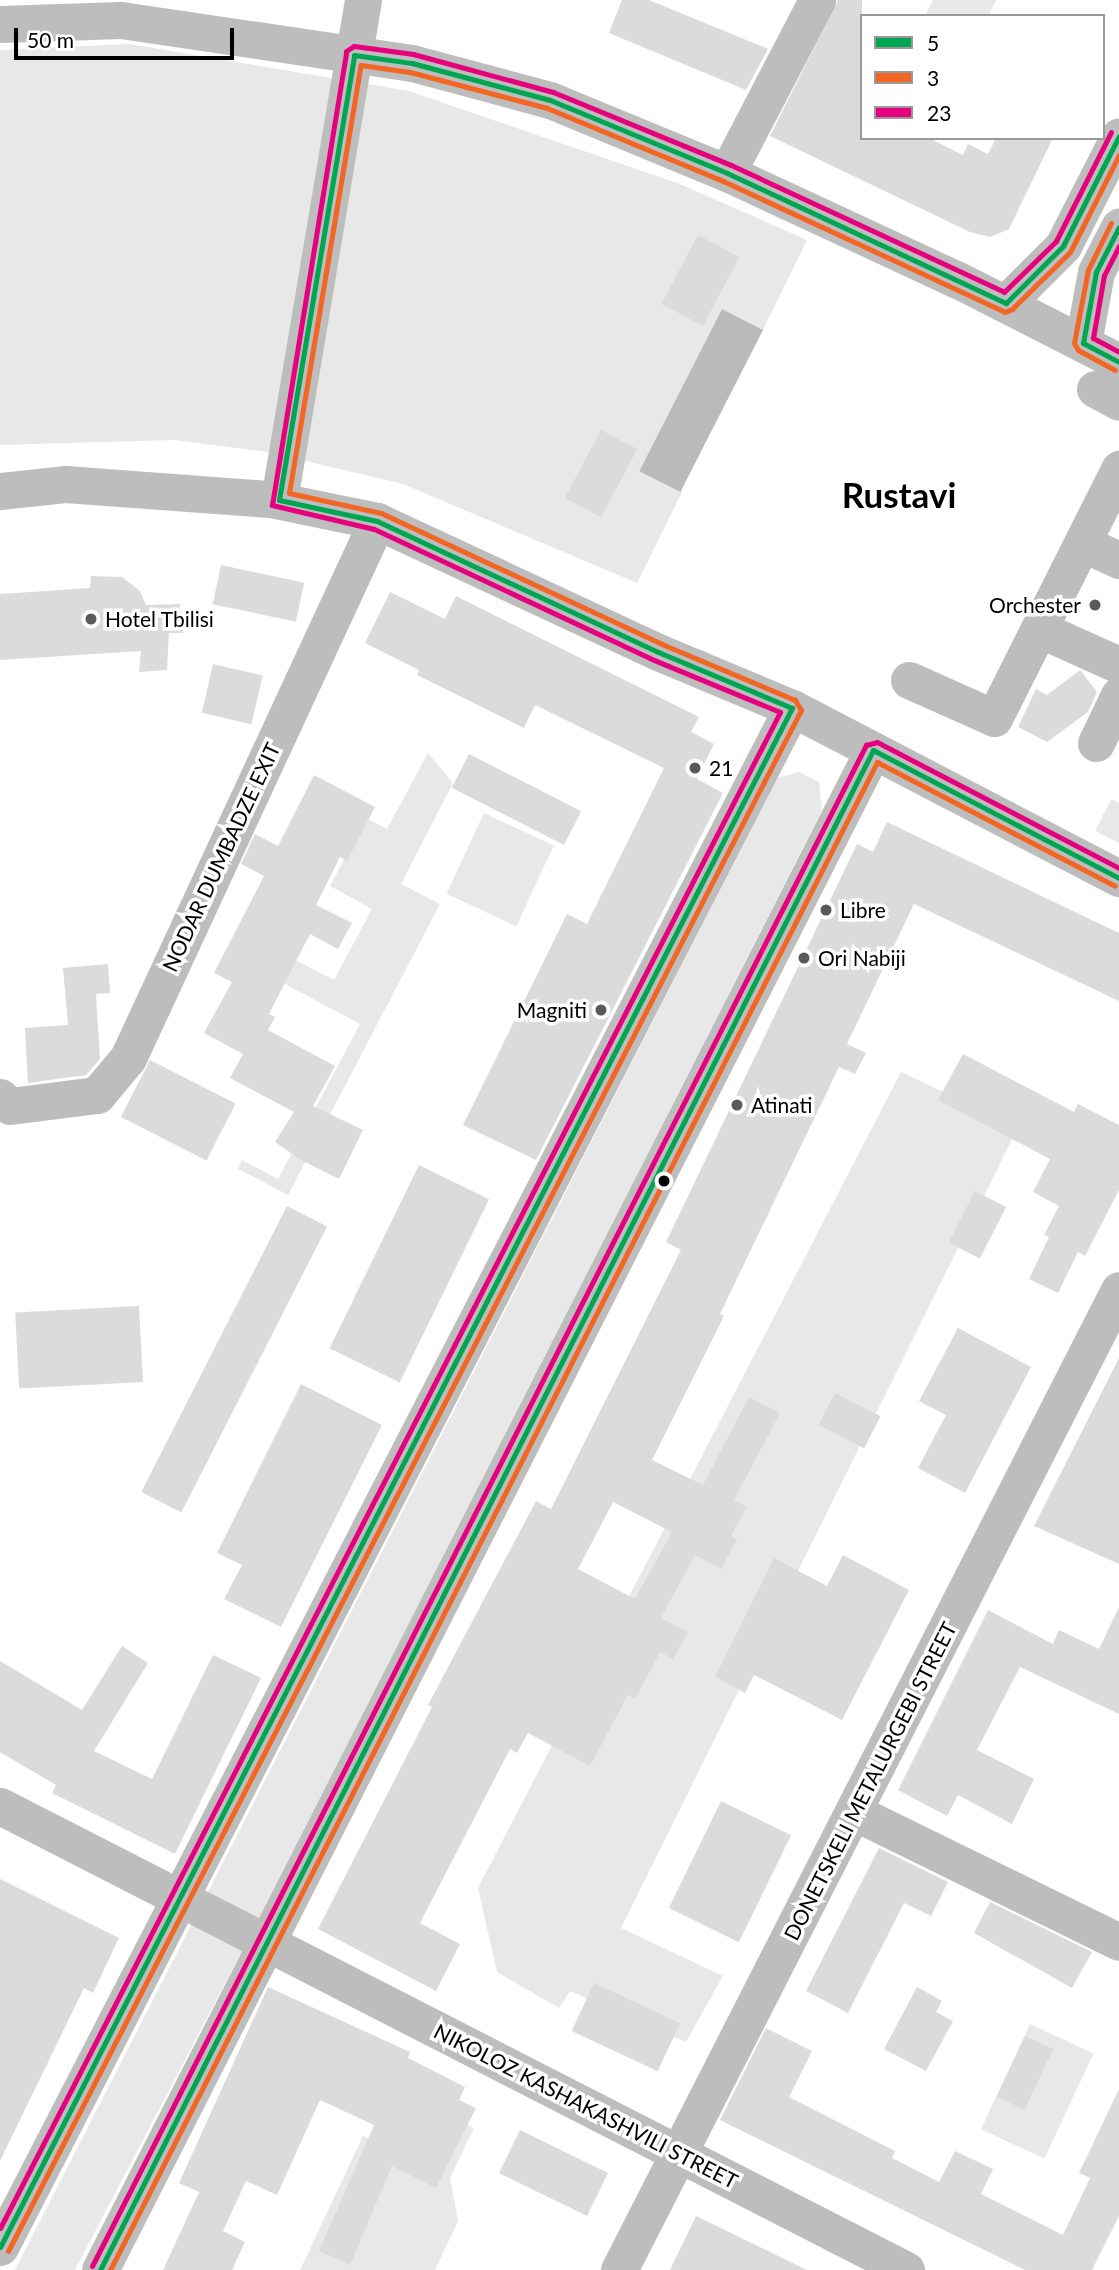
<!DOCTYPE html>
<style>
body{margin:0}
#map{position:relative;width:1119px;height:2270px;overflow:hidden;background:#fff;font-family:Lato,sans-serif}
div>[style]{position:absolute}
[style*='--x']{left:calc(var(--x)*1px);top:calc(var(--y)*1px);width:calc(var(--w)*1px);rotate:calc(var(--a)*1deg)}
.green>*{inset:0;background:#e8e8e8;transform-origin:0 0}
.water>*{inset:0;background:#bababa;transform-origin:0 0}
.building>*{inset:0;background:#dbdbdb;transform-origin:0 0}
.minor>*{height:37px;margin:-18.5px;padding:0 18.5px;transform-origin:18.5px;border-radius:18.5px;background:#bdbdbd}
.bus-1>*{height:5px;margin:-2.5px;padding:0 2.5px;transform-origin:2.5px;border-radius:2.5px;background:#00a651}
.bus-2>*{height:5px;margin:-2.5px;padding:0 2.5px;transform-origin:2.5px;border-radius:2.5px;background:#f26522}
.bus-3>*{height:5px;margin:-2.5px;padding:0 2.5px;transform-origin:2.5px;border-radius:2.5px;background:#e5007d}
.dots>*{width:19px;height:19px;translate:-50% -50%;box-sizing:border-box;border:4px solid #fff;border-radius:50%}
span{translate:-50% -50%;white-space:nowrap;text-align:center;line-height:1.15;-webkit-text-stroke:7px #fff;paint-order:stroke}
.poi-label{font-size:21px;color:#000}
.right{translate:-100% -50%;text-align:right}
.left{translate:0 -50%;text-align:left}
.street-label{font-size:21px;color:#000}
.town-label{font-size:35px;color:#000;font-weight:700}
.legend{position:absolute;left:860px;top:14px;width:245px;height:126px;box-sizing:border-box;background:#fff;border:2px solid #999;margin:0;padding:9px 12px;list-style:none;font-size:21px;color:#000}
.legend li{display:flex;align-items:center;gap:14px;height:35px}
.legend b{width:35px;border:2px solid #999}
.scale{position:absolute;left:14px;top:28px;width:220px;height:32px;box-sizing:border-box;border:4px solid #000;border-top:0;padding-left:9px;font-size:21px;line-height:24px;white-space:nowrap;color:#000;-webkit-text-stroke:5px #fff;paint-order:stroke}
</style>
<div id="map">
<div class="green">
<i style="clip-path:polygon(933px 0,996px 0,988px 16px,925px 16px)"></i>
<i style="clip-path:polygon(130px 44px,409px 91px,680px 184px,807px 240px,763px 330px,722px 309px,641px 470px,682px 492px,637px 583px,403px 484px,268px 452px,174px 440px,0 445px,0 50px)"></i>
<i style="clip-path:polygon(428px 753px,453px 783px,401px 884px,440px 904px,288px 1195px,238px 1169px,242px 1160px,278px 1179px,360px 1024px,270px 976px,282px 953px,334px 980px,372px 909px,330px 886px,366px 818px,387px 829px)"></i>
<i style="clip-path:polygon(799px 772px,819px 782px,822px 810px,277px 1884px,75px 2270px,15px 2270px,777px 778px)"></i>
<i style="clip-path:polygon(1111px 799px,1119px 803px,1119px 843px,1095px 831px)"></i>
<i style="left:484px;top:813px;width:77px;height:89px;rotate:25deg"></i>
<i style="clip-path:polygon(901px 1072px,1018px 1127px,621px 1928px,723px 1976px,686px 2042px,570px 1991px,559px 2008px,497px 1972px,478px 1888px)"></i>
<i style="left:1030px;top:2024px;width:70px;height:116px;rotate:25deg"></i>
<i style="clip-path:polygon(427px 2105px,474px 2128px,450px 2178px,458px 2221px,435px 2270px,300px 2270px,363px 2136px,404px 2155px)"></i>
</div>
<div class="water">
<i style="left:722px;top:309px;width:46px;height:182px;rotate:27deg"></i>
</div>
<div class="building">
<i style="clip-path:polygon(622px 0,649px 0,768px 49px,746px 90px,609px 33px)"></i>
<i style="clip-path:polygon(838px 0,862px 0,862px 138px,929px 138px,963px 155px,968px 144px,988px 154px,996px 138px,1053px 138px,1009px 229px,990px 237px,970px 232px,770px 136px)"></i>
<i style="left:698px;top:235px;width:47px;height:78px;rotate:28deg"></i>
<i style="left:601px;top:430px;width:41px;height:77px;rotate:28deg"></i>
<i style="left:221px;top:565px;width:85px;height:40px;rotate:12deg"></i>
<i style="clip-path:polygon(91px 576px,122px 577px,140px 591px,146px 605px,180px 604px,183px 633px,169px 633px,167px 670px,139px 672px,141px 651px,0 660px,0 594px,90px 588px)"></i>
<i style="clip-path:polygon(390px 592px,445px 619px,456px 596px,699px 717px,691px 732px,714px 744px,697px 779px,723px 793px,536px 1160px,463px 1125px,567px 914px,587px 924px,664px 768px,535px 705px,524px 728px,417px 675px,419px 670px,365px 643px)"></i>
<i style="left:213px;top:664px;width:51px;height:50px;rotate:13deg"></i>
<i style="clip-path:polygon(1080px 670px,1097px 692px,1088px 712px,1047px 742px,1018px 727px,1036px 689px,1047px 695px)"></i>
<i style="left:469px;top:754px;width:126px;height:38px;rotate:27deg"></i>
<i style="clip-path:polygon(314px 775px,375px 807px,347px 861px,340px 857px,316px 905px,352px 923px,338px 949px,310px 934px,269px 1014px,275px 1017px,268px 1030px,335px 1066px,313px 1106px,363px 1130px,339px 1179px,301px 1160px,275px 1142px,294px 1112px,230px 1078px,243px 1054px,204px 1033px,232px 982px,214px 973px,264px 876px,241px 864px,255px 834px,278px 846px)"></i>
<i style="clip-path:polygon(evenodd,887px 822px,1119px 933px,1119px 1001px,914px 904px,847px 1044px,866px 1053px,855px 1074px,839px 1067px,720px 1314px,724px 1316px,652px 1460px,703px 1485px,749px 1397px,780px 1413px,734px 1500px,747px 1506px,731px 1536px,737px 1539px,721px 1569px,695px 1555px,661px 1618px,688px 1632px,673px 1659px,660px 1652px,635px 1699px,628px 1695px,590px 1766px,528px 1733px,517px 1753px,510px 1749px,420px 1923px,460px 1944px,436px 1991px,318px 1929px,432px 1707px,428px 1705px,536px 1501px,551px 1509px,681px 1250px,666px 1242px,857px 844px,873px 852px,887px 822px,613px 1502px,672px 1532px,635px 1599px,578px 1569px,613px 1502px)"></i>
<i style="clip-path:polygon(108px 964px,110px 993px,96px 994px,100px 1059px,86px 1075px,28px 1083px,25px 1028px,68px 1025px,63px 968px)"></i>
<i style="clip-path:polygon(963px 1054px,1074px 1112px,1078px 1104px,1119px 1125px,1119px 1190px,1085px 1256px,1078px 1252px,1058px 1293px,1029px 1279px,1049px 1237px,1044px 1235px,1059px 1206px,1033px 1192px,1050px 1159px,938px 1100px)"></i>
<i style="left:150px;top:1060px;width:96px;height:64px;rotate:27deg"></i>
<i style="left:419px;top:1165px;width:78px;height:204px;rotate:26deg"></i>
<i style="left:975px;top:1191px;width:35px;height:58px;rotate:27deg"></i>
<i style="left:287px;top:1206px;width:45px;height:321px;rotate:27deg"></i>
<i style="left:139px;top:1306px;width:76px;height:124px;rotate:87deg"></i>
<i style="clip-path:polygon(958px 1328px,1031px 1367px,965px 1493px,918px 1468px,946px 1415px,919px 1401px)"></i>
<i style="clip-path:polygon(1119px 1358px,1119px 1564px,1034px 1526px)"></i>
<i style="clip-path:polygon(301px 1384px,382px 1425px,281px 1627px,224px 1599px,242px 1565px,217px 1553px)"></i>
<i style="left:835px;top:1393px;width:51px;height:36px;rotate:27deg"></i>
<i style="clip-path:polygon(843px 1555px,909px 1590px,842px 1720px,754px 1675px,745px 1693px,715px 1677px,774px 1558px,827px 1586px)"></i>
<i style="clip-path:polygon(1119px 1607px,1119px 1714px,1020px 1667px,977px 1750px,1034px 1779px,1012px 1824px,958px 1795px,947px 1816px,898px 1790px,988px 1610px,1053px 1644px,1059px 1630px,1099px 1649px)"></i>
<i style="clip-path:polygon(122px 1646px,148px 1663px,94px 1751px,152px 1779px,213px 1655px,261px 1678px,175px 1854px,52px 1793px,56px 1785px,0 1752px,0 1661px,82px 1710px)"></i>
<i style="left:721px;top:1801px;width:78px;height:119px;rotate:26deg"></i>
<i style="clip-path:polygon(879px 1848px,948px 1882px,931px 1916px,904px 1903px,848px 2013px,806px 1991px)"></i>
<i style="clip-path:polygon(0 1879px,119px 1938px,93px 1993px,84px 1988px,0 2161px)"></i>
<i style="clip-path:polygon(990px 1902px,1092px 1952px,1072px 1988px,974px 1933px)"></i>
<i style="left:594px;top:1983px;width:95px;height:53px;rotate:25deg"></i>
<i style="clip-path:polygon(268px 1987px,410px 2052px,408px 2058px,465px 2087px,459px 2100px,476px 2108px,436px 2188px,392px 2166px,350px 2265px,319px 2251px,374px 2125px,320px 2100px,277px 2195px,246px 2181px,223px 2231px,245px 2242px,232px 2270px,163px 2270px,199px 2192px,179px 2183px)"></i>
<i style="clip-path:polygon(917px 1987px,942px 2001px,936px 2012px,953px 2021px,926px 2071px,884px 2049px)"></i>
<i style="clip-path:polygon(766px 2028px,812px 2051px,789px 2097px,895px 2151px,892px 2158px,939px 2182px,955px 2151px,993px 2169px,981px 2194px,1063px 2235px,1090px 2178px,1079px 2173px,1119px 2089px,1119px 2216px,1092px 2270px,1025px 2270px,720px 2120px)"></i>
<i style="left:1025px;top:2036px;width:31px;height:67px;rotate:25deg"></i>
<i style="left:520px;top:2130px;width:98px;height:48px;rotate:26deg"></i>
<i style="clip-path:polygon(696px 2216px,807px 2270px,670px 2270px)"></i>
</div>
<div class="minor">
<i style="--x:0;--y:24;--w:121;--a:-1.9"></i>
<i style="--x:121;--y:20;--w:294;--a:8.4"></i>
<i style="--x:412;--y:63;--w:143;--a:15"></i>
<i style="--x:550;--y:100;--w:191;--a:22.4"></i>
<i style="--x:727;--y:173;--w:255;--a:24.9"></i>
<i style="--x:958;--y:280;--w:181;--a:27"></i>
<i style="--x:727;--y:173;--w:195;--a:-62.5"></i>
<i style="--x:1006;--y:303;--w:81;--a:-45"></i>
<i style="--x:1063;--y:246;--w:123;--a:-63"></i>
<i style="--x:1083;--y:343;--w:72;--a:-79.6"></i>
<i style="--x:1096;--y:272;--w:51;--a:-62.9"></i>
<i style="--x:1095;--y:389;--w:27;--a:28"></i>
<i style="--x:0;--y:491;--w:65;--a:-6.1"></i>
<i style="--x:65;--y:484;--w:206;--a:4.2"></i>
<i style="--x:270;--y:499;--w:109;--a:11.6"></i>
<i style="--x:377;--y:521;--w:310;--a:25"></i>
<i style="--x:658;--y:652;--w:145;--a:22.7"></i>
<i style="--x:792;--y:708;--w:369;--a:27.5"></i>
<i style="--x:279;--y:500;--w:507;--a:-80.46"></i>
<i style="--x:1082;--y:543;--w:41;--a:24.7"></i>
<i style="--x:1039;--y:629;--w:88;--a:24.2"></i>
<i style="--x:909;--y:680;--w:93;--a:24.1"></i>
<i style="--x:994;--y:718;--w:279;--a:-63.3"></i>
<i style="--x:1096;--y:743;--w:53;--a:-64.4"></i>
<i style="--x:0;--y:1097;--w:13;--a:42"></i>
<i style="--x:10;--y:1106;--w:88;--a:-7.2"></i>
<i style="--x:97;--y:1095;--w:48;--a:-50"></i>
<i style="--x:128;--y:1058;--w:592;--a:-65.12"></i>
<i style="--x:0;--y:1806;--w:1018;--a:27.12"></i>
<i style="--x:854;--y:1812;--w:295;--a:26.1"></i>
<i style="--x:0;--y:2247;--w:1731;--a:-62.77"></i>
<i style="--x:100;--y:2270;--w:1705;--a:-63.04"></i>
<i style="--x:619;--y:2270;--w:1100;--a:-62.97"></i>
</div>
<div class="bus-1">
<i style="--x:1119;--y:227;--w:51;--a:117.1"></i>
<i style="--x:1096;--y:272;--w:72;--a:100.4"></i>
<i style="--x:1083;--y:343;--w:41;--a:27.8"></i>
<i style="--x:0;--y:2247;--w:1731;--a:-62.77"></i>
<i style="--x:792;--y:708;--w:145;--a:-157.3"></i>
<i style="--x:658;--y:652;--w:310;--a:-155"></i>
<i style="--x:377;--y:521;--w:100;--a:-167.9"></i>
<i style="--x:279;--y:500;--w:451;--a:-80.4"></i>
<i style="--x:354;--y:55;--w:59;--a:7.9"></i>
<i style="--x:412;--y:63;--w:143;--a:15"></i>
<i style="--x:550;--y:100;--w:191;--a:22.4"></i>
<i style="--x:727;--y:173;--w:308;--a:25"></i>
<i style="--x:1006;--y:303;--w:81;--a:-45"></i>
<i style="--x:1063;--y:246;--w:123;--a:-63"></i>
<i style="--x:100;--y:2270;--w:1705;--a:-63.04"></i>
<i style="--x:873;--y:750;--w:277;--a:27.5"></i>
</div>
<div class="bus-2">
<i style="--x:1111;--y:223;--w:52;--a:116.1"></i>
<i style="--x:1088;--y:270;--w:74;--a:100.9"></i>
<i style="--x:1074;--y:343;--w:8;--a:60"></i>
<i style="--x:1078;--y:350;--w:42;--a:28.4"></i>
<i style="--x:8;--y:2251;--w:1733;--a:-62.77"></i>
<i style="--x:801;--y:710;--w:12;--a:-121"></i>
<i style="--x:795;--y:700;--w:144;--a:-157.2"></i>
<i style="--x:662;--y:644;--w:310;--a:-155"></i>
<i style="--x:381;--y:513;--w:94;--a:-167.7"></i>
<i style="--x:289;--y:493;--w:434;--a:-80.5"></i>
<i style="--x:361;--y:65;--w:49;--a:8.1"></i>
<i style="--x:410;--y:72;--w:142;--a:14.7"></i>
<i style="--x:547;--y:108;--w:191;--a:22.5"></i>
<i style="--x:723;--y:181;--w:311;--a:24.9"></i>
<i style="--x:1005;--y:312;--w:8;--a:-23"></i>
<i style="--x:1012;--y:309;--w:81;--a:-44.5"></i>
<i style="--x:1070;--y:252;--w:109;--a:-63.2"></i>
<i style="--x:110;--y:2270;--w:1692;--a:-63.04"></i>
<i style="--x:877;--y:762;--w:268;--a:27.5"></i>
</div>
<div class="bus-3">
<i style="--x:1119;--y:246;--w:33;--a:117"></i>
<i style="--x:1104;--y:275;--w:64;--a:99.9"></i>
<i style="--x:1093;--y:338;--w:30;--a:28"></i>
<i style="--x:0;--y:2228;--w:1705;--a:-62.77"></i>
<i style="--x:780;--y:712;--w:136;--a:-157.6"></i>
<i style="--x:654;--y:660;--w:309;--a:-154.9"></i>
<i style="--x:374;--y:529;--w:105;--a:-166.8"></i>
<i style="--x:272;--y:505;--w:460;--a:-80.7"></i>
<i style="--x:346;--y:51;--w:9;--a:-32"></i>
<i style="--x:354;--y:46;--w:60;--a:7.7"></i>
<i style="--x:413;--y:54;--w:145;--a:15.2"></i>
<i style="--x:553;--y:92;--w:192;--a:22.3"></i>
<i style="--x:731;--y:165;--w:301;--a:24.9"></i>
<i style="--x:1004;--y:292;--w:73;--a:-44.4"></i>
<i style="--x:1056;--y:241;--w:122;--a:-63.2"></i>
<i style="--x:92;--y:2266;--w:1707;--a:-63.03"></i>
<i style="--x:866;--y:745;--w:11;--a:-15"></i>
<i style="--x:877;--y:742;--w:273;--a:27.5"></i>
</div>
<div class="dots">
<i style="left:1095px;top:605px;background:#595959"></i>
<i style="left:91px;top:619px;background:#595959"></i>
<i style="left:695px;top:768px;background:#595959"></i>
<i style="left:826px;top:910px;background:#595959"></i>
<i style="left:804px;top:958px;background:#595959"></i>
<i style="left:601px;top:1010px;background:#595959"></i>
<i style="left:737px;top:1105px;background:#595959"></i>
<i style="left:664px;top:1181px;background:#000"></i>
</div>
<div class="poi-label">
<span class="right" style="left:1081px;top:605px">Orchester</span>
<span class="left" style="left:105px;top:619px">Hotel Tbilisi</span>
<span class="left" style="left:709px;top:768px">21</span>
<span class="left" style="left:840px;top:910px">Libre</span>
<span class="left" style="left:818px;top:958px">Ori Nabiji</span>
<span class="right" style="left:587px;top:1010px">Magniti</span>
<span class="left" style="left:751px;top:1105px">Atinati</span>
</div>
<div class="street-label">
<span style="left:221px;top:857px;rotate:-65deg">NODAR DUMBADZE EXIT</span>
<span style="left:870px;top:1781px;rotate:-63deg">DONETSKELI METALURGEBI STREET</span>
<span style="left:586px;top:2106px;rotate:27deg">NIKOLOZ KASHAKASHVILI STREET</span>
</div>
<div class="town-label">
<span style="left:899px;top:494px">Rustavi</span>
</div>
<ul class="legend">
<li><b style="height:9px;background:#00a651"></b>5</li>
<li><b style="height:9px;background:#f26522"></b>3</li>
<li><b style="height:9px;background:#e5007d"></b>23</li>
</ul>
<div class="scale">50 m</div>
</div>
